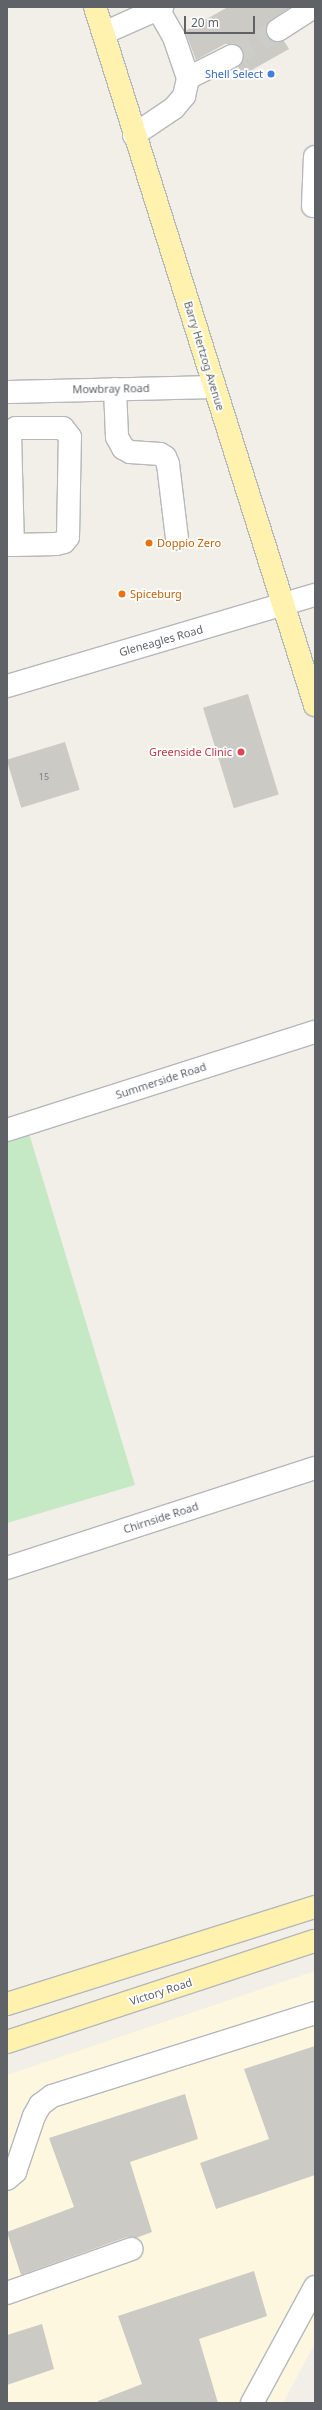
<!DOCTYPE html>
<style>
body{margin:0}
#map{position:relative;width:322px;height:2410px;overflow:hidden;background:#f1efe8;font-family:"Noto Sans",sans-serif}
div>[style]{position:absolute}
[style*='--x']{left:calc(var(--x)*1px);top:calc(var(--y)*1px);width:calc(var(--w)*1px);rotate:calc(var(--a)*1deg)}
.commercial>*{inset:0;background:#fef7e0}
.green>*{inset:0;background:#c5e8c5}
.building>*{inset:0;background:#cccac5;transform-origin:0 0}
.minor-tunnel>*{height:22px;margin-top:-11px;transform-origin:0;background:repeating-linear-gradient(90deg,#ccccc8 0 22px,transparent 0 33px)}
.roads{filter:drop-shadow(1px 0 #b5b8bc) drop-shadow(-1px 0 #b5b8bc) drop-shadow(0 1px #b5b8bc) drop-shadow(0 -1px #b5b8bc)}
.minor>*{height:22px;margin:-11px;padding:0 11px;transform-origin:11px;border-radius:11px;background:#fff}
.major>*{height:22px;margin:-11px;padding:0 11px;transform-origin:11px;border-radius:11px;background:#fff2af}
.dots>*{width:11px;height:11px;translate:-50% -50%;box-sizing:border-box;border:2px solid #fff;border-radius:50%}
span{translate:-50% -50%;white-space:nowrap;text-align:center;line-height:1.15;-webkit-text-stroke:3.5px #fff;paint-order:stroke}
.number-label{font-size:9px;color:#7a7d7f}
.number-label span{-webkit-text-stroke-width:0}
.shop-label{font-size:11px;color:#366cbe}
.right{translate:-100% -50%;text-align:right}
.street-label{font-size:11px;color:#5f6368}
.food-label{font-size:11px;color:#c56008}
.left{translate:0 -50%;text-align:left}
.health-label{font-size:11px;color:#be3a42}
.frame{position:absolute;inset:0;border:8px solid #5f6368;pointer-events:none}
.scale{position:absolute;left:184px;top:16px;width:71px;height:18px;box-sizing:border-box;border:2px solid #5f6368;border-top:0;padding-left:5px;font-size:12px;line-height:14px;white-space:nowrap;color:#5f6368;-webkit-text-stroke:3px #fff;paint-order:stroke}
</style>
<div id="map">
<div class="commercial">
<i style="clip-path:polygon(315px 1971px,315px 2343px,283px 2403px,7px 2403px,7px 2075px)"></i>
</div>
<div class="green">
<i style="clip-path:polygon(28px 1130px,135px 1485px,7px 1523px,7px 1136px)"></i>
</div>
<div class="building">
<i style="clip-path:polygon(228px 7px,291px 7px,271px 20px,266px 30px,272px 41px,284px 41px,289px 49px,243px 75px,238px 67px,244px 57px,243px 51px,233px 44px,225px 44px,196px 60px,185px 31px)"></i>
<i style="left:248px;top:694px;width:105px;height:47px;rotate:73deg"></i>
<i style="left:65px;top:742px;width:50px;height:61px;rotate:73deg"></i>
<i style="clip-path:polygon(315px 2046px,315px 2175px,216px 2209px,200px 2163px,269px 2139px,244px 2069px)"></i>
<i style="clip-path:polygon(185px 2094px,198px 2139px,130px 2162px,152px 2232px,136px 2238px,127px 2237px,21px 2275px,7px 2232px,74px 2207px,49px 2138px)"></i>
<i style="clip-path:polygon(254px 2271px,267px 2316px,199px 2339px,218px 2403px,98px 2403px,98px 2401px,142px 2384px,118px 2316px)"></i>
<i style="clip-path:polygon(42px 2324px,54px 2369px,7px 2385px,7px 2335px)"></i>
</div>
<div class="minor-tunnel">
<i style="--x:232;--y:56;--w:53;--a:-29.5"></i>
</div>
<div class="roads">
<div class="minor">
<i style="--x:278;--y:30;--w:43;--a:-32.6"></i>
<i style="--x:104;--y:33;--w:64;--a:-24.1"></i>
<i style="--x:188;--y:78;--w:49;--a:-26.6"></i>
<i style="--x:134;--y:135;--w:48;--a:-34"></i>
<i style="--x:174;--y:108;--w:16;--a:-50"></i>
<i style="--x:184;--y:96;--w:18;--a:-77"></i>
<i style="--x:188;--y:78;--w:43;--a:-108.9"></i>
<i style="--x:174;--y:37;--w:34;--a:-120"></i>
<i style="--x:313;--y:206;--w:49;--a:-87.7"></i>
<i style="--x:115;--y:389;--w:48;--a:87.6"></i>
<i style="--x:117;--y:437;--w:13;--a:61"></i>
<i style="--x:123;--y:448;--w:8;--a:30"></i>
<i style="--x:130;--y:452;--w:30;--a:4"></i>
<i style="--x:160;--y:454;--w:6;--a:31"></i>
<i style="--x:165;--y:457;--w:8;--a:67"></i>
<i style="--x:168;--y:464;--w:75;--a:83.1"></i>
<i style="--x:7;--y:392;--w:207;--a:-1.4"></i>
<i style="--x:7;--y:545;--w:6;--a:0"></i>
<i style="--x:13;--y:545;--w:43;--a:-1.3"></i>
<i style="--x:56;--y:544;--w:8;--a:-14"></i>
<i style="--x:64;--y:542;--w:6;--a:-51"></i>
<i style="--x:68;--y:537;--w:100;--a:-88.9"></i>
<i style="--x:70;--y:437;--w:11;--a:-128"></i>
<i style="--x:63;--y:428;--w:47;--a:180"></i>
<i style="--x:16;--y:428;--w:8;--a:140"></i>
<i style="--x:10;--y:433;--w:112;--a:88.5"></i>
<i style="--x:7;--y:686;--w:321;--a:-16.5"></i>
<i style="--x:7;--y:1130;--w:323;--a:-17.7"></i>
<i style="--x:7;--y:1568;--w:324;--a:-18"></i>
<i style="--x:7;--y:2179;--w:11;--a:-41"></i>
<i style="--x:15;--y:2172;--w:59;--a:-71.3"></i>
<i style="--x:34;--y:2116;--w:13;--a:-61"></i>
<i style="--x:40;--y:2105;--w:15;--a:-37"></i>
<i style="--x:52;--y:2096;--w:276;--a:-17.5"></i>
<i style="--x:7;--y:2293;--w:132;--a:-19.5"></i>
<i style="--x:252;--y:2403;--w:132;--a:-61.5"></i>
</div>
<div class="major">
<i style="--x:95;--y:7;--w:732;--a:72.51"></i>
<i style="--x:7;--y:2004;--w:323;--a:-17.5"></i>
<i style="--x:7;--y:2042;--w:324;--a:-18.2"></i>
</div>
</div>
<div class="dots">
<i style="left:271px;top:74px;background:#3f7fe0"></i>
<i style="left:149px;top:543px;background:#e8710a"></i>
<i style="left:122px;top:594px;background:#e8710a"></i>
<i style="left:241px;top:752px;background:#e0444e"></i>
</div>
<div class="number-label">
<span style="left:44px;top:777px">15</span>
</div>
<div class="shop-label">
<span class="right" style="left:263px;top:74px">Shell Select</span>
</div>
<div class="street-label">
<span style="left:204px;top:356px;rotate:73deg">Barry Hertzog Avenue</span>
<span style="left:111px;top:389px;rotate:-1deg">Mowbray Road</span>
<span style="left:161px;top:641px;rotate:-16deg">Gleneagles Road</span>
<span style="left:161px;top:1081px;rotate:-18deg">Summerside Road</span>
<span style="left:161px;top:1518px;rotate:-18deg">Chirnside Road</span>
<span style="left:161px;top:1992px;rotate:-18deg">Victory Road</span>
</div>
<div class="food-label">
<span class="left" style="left:157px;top:543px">Doppio Zero</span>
<span class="left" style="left:130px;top:594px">Spiceburg</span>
</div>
<div class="health-label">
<span class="right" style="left:232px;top:752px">Greenside Clinic</span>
</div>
<div class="frame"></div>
<div class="scale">20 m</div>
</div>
